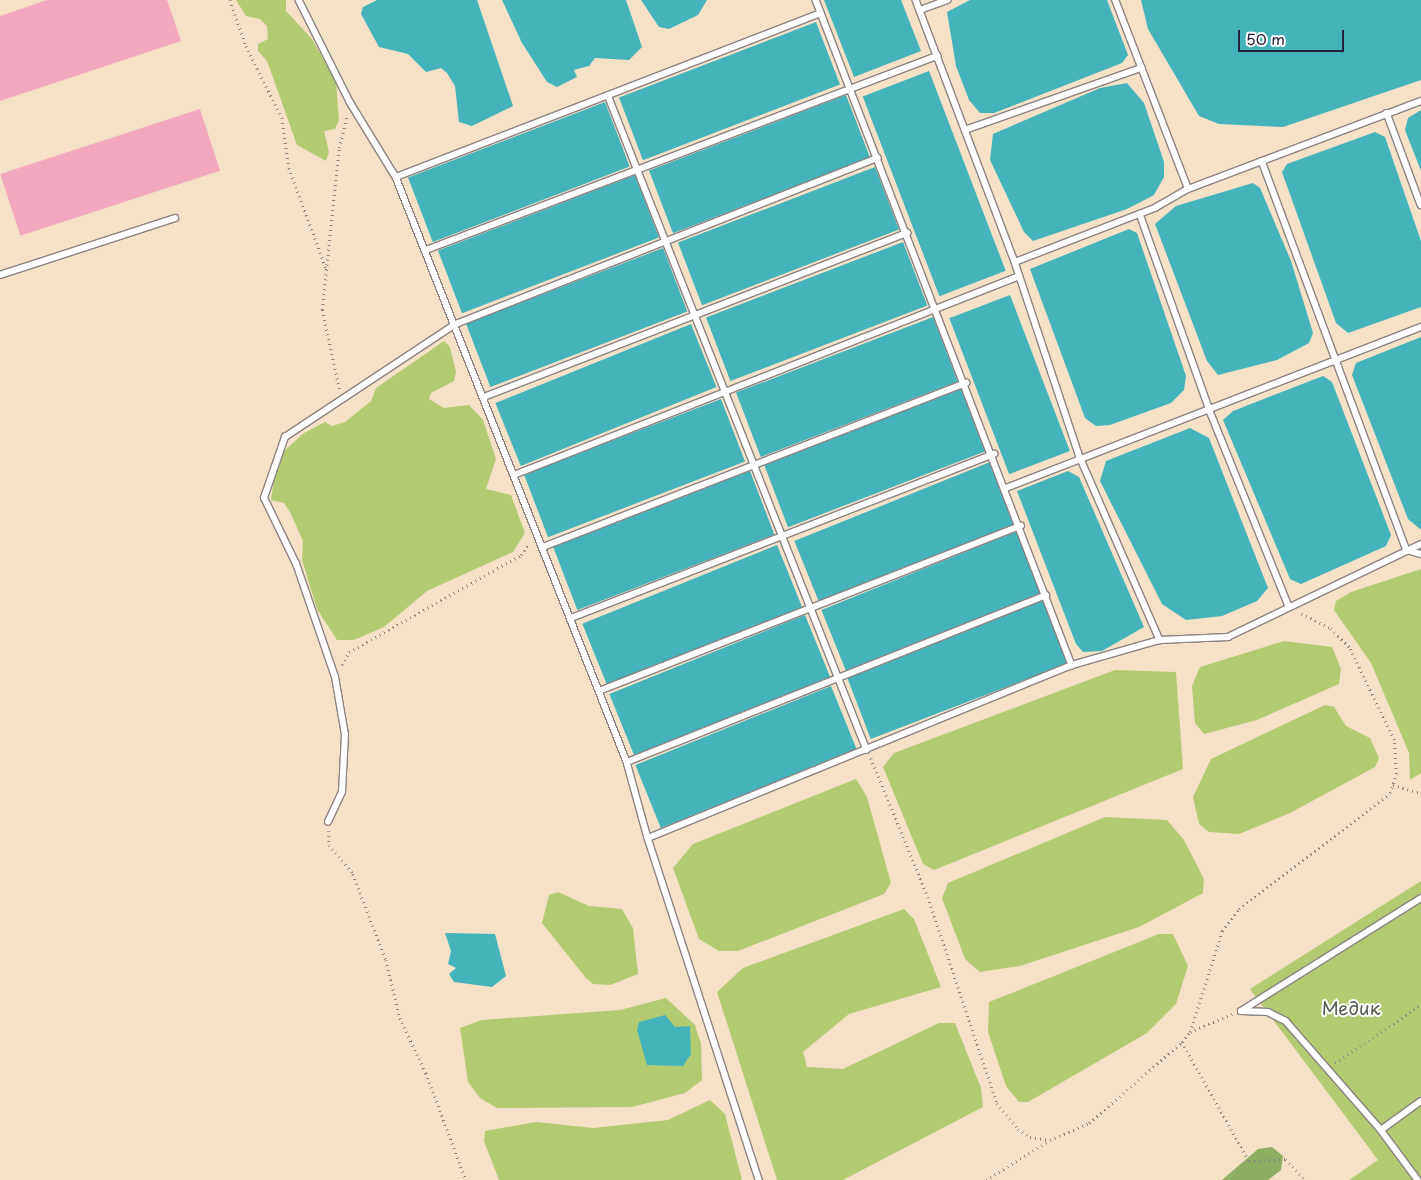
<!DOCTYPE html>
<meta charset="utf-8">
<style>
body{margin:0}
#map{position:relative;width:1421px;height:1180px;overflow:hidden;background:#f4e1c7;font-family:"Playpen Sans",sans-serif}
div>[style]{position:absolute}
[style*='--x']{left:calc(var(--x)*1px);top:calc(var(--y)*1px);width:calc(var(--w)*1px);rotate:calc(var(--a)*1deg)}
.green>*{inset:0;background:#b3cb70}
.forest>*{inset:0;background:#8eaf62}
.water>*{inset:0;background:#44b4ba;transform-origin:0 0}
.building>*{inset:0;background:#f4a8bf;transform-origin:0 0}
.path>*{height:2.5px;margin-top:-1.25px;transform-origin:0;background:repeating-linear-gradient(90deg,#8b8281 0 1px,transparent 0 5px)}
.roads{filter:drop-shadow(1px 0 #8b8281) drop-shadow(-1px 0 #8b8281) drop-shadow(0 1px #8b8281) drop-shadow(0 -1px #8b8281)}
.lane>*{height:5.5px;margin:-2.75px;padding:0 2.75px;transform-origin:2.75px;border-radius:2.75px;background:#fff}
span{translate:-50% -50%;white-space:nowrap;text-align:center;line-height:1.15;-webkit-text-stroke:4px #fff;paint-order:stroke}
.park-label{font-size:18px;color:#555d4e}
.scale{position:absolute;left:1238px;top:30px;width:106px;height:22px;box-sizing:border-box;border:2px solid #22223b;border-top:0;padding-left:6px;font-size:15px;line-height:18px;white-space:nowrap;color:#22223b;-webkit-text-stroke:4px #fff;paint-order:stroke}
</style>
<div id="map">
<div class="green">
<i style="clip-path:polygon(236px 0,286px 0,286px 11px,312px 39px,336px 82px,339px 120px,335px 129px,324px 131px,329px 152px,326px 161px,297px 145px,267px 61px,258px 51px,258px 44px,268px 39px,267px 26px,260px 19px,246px 16px)"></i>
<i style="clip-path:polygon(444px 341px,450px 347px,456px 372px,454px 381px,431px 393px,429px 399px,444px 408px,469px 405px,483px 420px,496px 459px,486px 489px,511px 495px,525px 533px,513px 552px,427px 591px,384px 627px,354px 640px,337px 640px,317px 609px,302px 560px,303px 541px,290px 512px,284px 503px,271px 500px,275px 473px,282px 453px,304px 433px,325px 422px,332px 426px,345px 422px,371px 401px,376px 388px)"></i>
<i style="clip-path:polygon(1421px 569px,1421px 773px,1410px 780px,1409px 753px,1371px 663px,1334px 610px,1336px 601px,1351px 592px)"></i>
<i style="clip-path:polygon(1284px 641px,1332px 647px,1341px 669px,1339px 684px,1257px 720px,1204px 734px,1195px 723px,1192px 686px,1200px 667px)"></i>
<i style="clip-path:polygon(1115px 670px,1176px 672px,1183px 769px,934px 870px,923px 864px,883px 767px,894px 753px)"></i>
<i style="clip-path:polygon(1325px 705px,1334px 707px,1346px 726px,1370px 738px,1379px 758px,1375px 767px,1290px 813px,1239px 834px,1209px 832px,1199px 824px,1193px 797px,1211px 759px)"></i>
<i style="clip-path:polygon(856px 779px,867px 797px,891px 883px,884px 894px,738px 951px,719px 951px,699px 939px,673px 868px,693px 844px)"></i>
<i style="clip-path:polygon(1105px 817px,1167px 820px,1184px 840px,1204px 879px,1203px 893px,1139px 927px,1020px 966px,980px 972px,965px 959px,942px 898px,948px 883px)"></i>
<i style="clip-path:polygon(1421px 881px,1421px 1180px,1349px 1180px,1378px 1160px,1250px 989px)"></i>
<i style="clip-path:polygon(558px 892px,589px 906px,622px 909px,633px 928px,638px 974px,610px 985px,593px 984px,586px 978px,542px 923px,549px 895px)"></i>
<i style="clip-path:polygon(904px 909px,914px 919px,941px 987px,849px 1014px,803px 1052px,807px 1067px,843px 1069px,939px 1023px,955px 1023px,981px 1088px,983px 1107px,843px 1180px,777px 1180px,717px 992px,743px 968px)"></i>
<i style="clip-path:polygon(1159px 934px,1173px 934px,1188px 966px,1176px 1004px,1147px 1033px,1028px 1102px,1019px 1102px,1006px 1086px,988px 1032px,989px 1002px)"></i>
<i style="clip-path:polygon(666px 998px,695px 1025px,701px 1044px,702px 1080px,685px 1093px,632px 1107px,497px 1108px,480px 1098px,468px 1082px,460px 1028px,482px 1020px,620px 1010px)"></i>
<i style="clip-path:polygon(710px 1100px,725px 1114px,742px 1180px,499px 1180px,484px 1141px,485px 1131px,536px 1122px,593px 1128px,668px 1120px)"></i>
</div>
<div class="forest">
<i style="clip-path:polygon(1272px 1147px,1283px 1156px,1281px 1170px,1268px 1180px,1222px 1180px,1258px 1149px)"></i>
</div>
<div class="water">
<i style="clip-path:polygon(377px 0,477px 0,513px 106px,472px 126px,459px 122px,455px 86px,447px 73px,441px 68px,426px 72px,408px 54px,379px 47px,361px 14px,363px 7px)"></i>
<i style="clip-path:polygon(502px 0,626px 0,642px 47px,629px 60px,595px 58px,589px 66px,574px 70px,577px 77px,557px 87px,547px 82px,522px 43px)"></i>
<i style="clip-path:polygon(641px 0,707px 0,698px 15px,669px 29px,659px 27px)"></i>
<i style="clip-path:polygon(824px 0,901px 0,921px 51px,854px 77px)"></i>
<i style="clip-path:polygon(970px 0,1107px 0,1128px 55px,1122px 63px,994px 113px,980px 113px,969px 100px,956px 66px,947px 12px)"></i>
<i style="clip-path:polygon(1141px 0,1421px 0,1421px 80px,1283px 127px,1219px 124px,1199px 116px,1148px 29px)"></i>
<i style="left:816px;top:22px;width:67px;height:211px;rotate:69deg"></i>
<i style="left:929px;top:71px;width:214px;height:71px;rotate:69deg"></i>
<i style="clip-path:polygon(1127px 83px,1144px 103px,1164px 162px,1164px 177px,1154px 195px,1127px 209px,1033px 241px,1024px 232px,990px 160px,993px 134px,1100px 88px)"></i>
<i style="left:846px;top:95px;width:67px;height:211px;rotate:69deg"></i>
<i style="left:605px;top:102px;width:69px;height:211px;rotate:69deg"></i>
<i style="clip-path:polygon(1421px 110px,1421px 171px,1405px 130px,1408px 118px)"></i>
<i style="clip-path:polygon(1375px 132px,1385px 137px,1421px 241px,1421px 307px,1348px 333px,1336px 323px,1282px 172px,1287px 164px)"></i>
<i style="left:875px;top:167px;width:67px;height:211px;rotate:69deg"></i>
<i style="left:635px;top:175px;width:67px;height:211px;rotate:69deg"></i>
<i style="clip-path:polygon(1253px 183px,1260px 188px,1291px 261px,1313px 333px,1309px 343px,1277px 360px,1218px 375px,1207px 361px,1155px 224px,1176px 206px)"></i>
<i style="clip-path:polygon(1129px 229px,1137px 233px,1186px 376px,1184px 390px,1171px 403px,1110px 425px,1096px 426px,1085px 418px,1030px 269px)"></i>
<i style="left:903px;top:242px;width:68px;height:211px;rotate:69deg"></i>
<i style="left:663px;top:248px;width:68px;height:211px;rotate:69deg"></i>
<i style="left:1010px;top:295px;width:167px;height:65px;rotate:69deg"></i>
<i style="left:933px;top:317px;width:69px;height:211px;rotate:69deg"></i>
<i style="left:691px;top:324px;width:68px;height:211px;rotate:68deg"></i>
<i style="clip-path:polygon(1421px 337px,1421px 529px,1420px 529px,1408px 519px,1352px 375px,1356px 363px)"></i>
<i style="clip-path:polygon(1323px 376px,1332px 382px,1391px 535px,1386px 546px,1301px 584px,1290px 579px,1223px 420px,1233px 411px)"></i>
<i style="left:961px;top:389px;width:67px;height:211px;rotate:69deg"></i>
<i style="left:721px;top:399px;width:67px;height:211px;rotate:69deg"></i>
<i style="clip-path:polygon(1190px 428px,1209px 438px,1268px 588px,1257px 601px,1222px 616px,1186px 620px,1162px 604px,1100px 481px,1106px 461px)"></i>
<i style="left:990px;top:462px;width:68px;height:211px;rotate:68deg"></i>
<i style="left:750px;top:471px;width:68px;height:211px;rotate:69deg"></i>
<i style="clip-path:polygon(1068px 471px,1079px 477px,1144px 627px,1102px 651px,1083px 652px,1076px 644px,1017px 491px)"></i>
<i style="left:1017px;top:531px;width:68px;height:211px;rotate:68deg"></i>
<i style="left:777px;top:545px;width:68px;height:210px;rotate:68deg"></i>
<i style="left:1043px;top:599px;width:69px;height:211px;rotate:69deg"></i>
<i style="left:805px;top:615px;width:68px;height:211px;rotate:68deg"></i>
<i style="left:831px;top:686px;width:68px;height:211px;rotate:68deg"></i>
<i style="clip-path:polygon(445px 933px,495px 934px,506px 976px,492px 987px,454px 982px,449px 974px,456px 968px,448px 964px,451px 951px)"></i>
<i style="clip-path:polygon(665px 1015px,675px 1027px,690px 1026px,691px 1054px,683px 1066px,647px 1065px,637px 1030px,639px 1022px)"></i>
</div>
<div class="building">
<i style="clip-path:polygon(47px 0,167px 0,181px 41px,0 101px,0 16px)"></i>
<i style="left:200px;top:109px;width:65px;height:210px;rotate:72deg"></i>
</div>
<div class="path">
<i style="--x:230;--y:0;--w:49;--a:70.8"></i>
<i style="--x:246;--y:46;--w:80;--a:63.4"></i>
<i style="--x:282;--y:118;--w:50;--a:82"></i>
<i style="--x:289;--y:168;--w:107;--a:69.7"></i>
<i style="--x:339;--y:389;--w:81;--a:-102.1"></i>
<i style="--x:322;--y:310;--w:163;--a:-84"></i>
<i style="--x:339;--y:148;--w:33;--a:-76"></i>
<i style="--x:342;--y:665;--w:15;--a:-62"></i>
<i style="--x:349;--y:652;--w:197;--a:-29.4"></i>
<i style="--x:521;--y:555;--w:14;--a:-56"></i>
<i style="--x:871;--y:758;--w:150;--a:67.7"></i>
<i style="--x:928;--y:897;--w:217;--a:71.5"></i>
<i style="--x:997;--y:1103;--w:33;--a:51"></i>
<i style="--x:1018;--y:1129;--w:14;--a:34"></i>
<i style="--x:1030;--y:1137;--w:20;--a:9"></i>
<i style="--x:1393;--y:785;--w:29;--a:16"></i>
<i style="--x:329;--y:831;--w:14;--a:90"></i>
<i style="--x:329;--y:845;--w:38;--a:50"></i>
<i style="--x:353;--y:874;--w:92;--a:69"></i>
<i style="--x:386;--y:960;--w:60;--a:76.4"></i>
<i style="--x:400;--y:1018;--w:61;--a:64.7"></i>
<i style="--x:426;--y:1073;--w:114;--a:69.5"></i>
<i style="--x:1190;--y:1032;--w:106;--a:-72.4"></i>
<i style="--x:1222;--y:931;--w:28;--a:-52"></i>
<i style="--x:1239;--y:909;--w:190;--a:-37.5"></i>
<i style="--x:1390;--y:793;--w:20;--a:-72"></i>
<i style="--x:1396;--y:774;--w:34;--a:-93"></i>
<i style="--x:1394;--y:740;--w:103;--a:-115.8"></i>
<i style="--x:1349;--y:647;--w:28;--a:-136"></i>
<i style="--x:1329;--y:628;--w:33;--a:-153"></i>
<i style="--x:1182;--y:1042;--w:13;--a:-51"></i>
<i style="--x:1190;--y:1032;--w:46;--a:-23.2"></i>
<i style="--x:1335;--y:1063;--w:104;--a:-34"></i>
<i style="--x:986;--y:1180;--w:75;--a:-32"></i>
<i style="--x:1050;--y:1140;--w:43;--a:-23.6"></i>
<i style="--x:1089;--y:1123;--w:123;--a:-41.1"></i>
<i style="--x:1182;--y:1042;--w:137;--a:60.6"></i>
<i style="--x:1249;--y:1161;--w:37;--a:-3"></i>
<i style="--x:1286;--y:1159;--w:28;--a:48"></i>
</div>
<div class="roads">
<div class="lane">
<i style="--x:299;--y:0;--w:114;--a:63.4"></i>
<i style="--x:350;--y:102;--w:88;--a:58.5"></i>
<i style="--x:396;--y:177;--w:455;--a:-21.1"></i>
<i style="--x:816;--y:0;--w:713;--a:68.95"></i>
<i style="--x:916;--y:0;--w:280;--a:69.3"></i>
<i style="--x:1015;--y:262;--w:206;--a:71.6"></i>
<i style="--x:1080;--y:457;--w:200;--a:66.4"></i>
<i style="--x:920;--y:10;--w:29;--a:-20"></i>
<i style="--x:608;--y:95;--w:704;--a:68.43"></i>
<i style="--x:1387;--y:113;--w:98;--a:69.7"></i>
<i style="--x:965;--y:130;--w:187;--a:-19.4"></i>
<i style="--x:1262;--y:161;--w:415;--a:69.6"></i>
<i style="--x:1407;--y:550;--w:15;--a:16"></i>
<i style="--x:396;--y:177;--w:629;--a:68.45"></i>
<i style="--x:627;--y:762;--w:79;--a:74.6"></i>
<i style="--x:648;--y:838;--w:458;--a:-22.2"></i>
<i style="--x:1072;--y:665;--w:91;--a:-15.9"></i>
<i style="--x:1160;--y:640;--w:68;--a:-2.5"></i>
<i style="--x:1228;--y:637;--w:214;--a:-25.7"></i>
<i style="--x:1188;--y:189;--w:249;--a:-20.7"></i>
<i style="--x:1140;--y:214;--w:209;--a:70.4"></i>
<i style="--x:1210;--y:411;--w:211;--a:68"></i>
<i style="--x:426;--y:250;--w:547;--a:-20.79"></i>
<i style="--x:1015;--y:262;--w:150;--a:-21.1"></i>
<i style="--x:1155;--y:208;--w:38;--a:-30"></i>
<i style="--x:1188;--y:189;--w:203;--a:-111.1"></i>
<i style="--x:0;--y:275;--w:184;--a:-18"></i>
<i style="--x:484;--y:397;--w:454;--a:-21.2"></i>
<i style="--x:514;--y:475;--w:541;--a:-21.49"></i>
<i style="--x:1006;--y:488;--w:445;--a:-21.2"></i>
<i style="--x:543;--y:547;--w:454;--a:-21.2"></i>
<i style="--x:571;--y:618;--w:454;--a:-21.2"></i>
<i style="--x:599;--y:691;--w:453;--a:-21.4"></i>
<i style="--x:627;--y:762;--w:451;--a:-21.7"></i>
<i style="--x:328;--y:822;--w:33;--a:-65"></i>
<i style="--x:342;--y:792;--w:57;--a:-87"></i>
<i style="--x:345;--y:735;--w:59;--a:-99.8"></i>
<i style="--x:335;--y:677;--w:120;--a:-109"></i>
<i style="--x:296;--y:564;--w:73;--a:-115.9"></i>
<i style="--x:264;--y:498;--w:65;--a:-71"></i>
<i style="--x:285;--y:437;--w:205;--a:-33.5"></i>
<i style="--x:456;--y:324;--w:453;--a:-21.5"></i>
<i style="--x:648;--y:838;--w:360;--a:72"></i>
<i style="--x:1241;--y:1011;--w:27;--a:2"></i>
<i style="--x:1268;--y:1012;--w:20;--a:27"></i>
<i style="--x:1286;--y:1021;--w:145;--a:48.9"></i>
<i style="--x:1381;--y:1130;--w:62;--a:53.5"></i>
<i style="--x:1241;--y:1011;--w:213;--a:-32.1"></i>
<i style="--x:1381;--y:1130;--w:49;--a:-35.9"></i>
</div>
</div>
<div class="park-label">
<span style="left:1351px;top:1008px">Медик</span>
</div>
<div class="scale">50 m</div>
</div>
